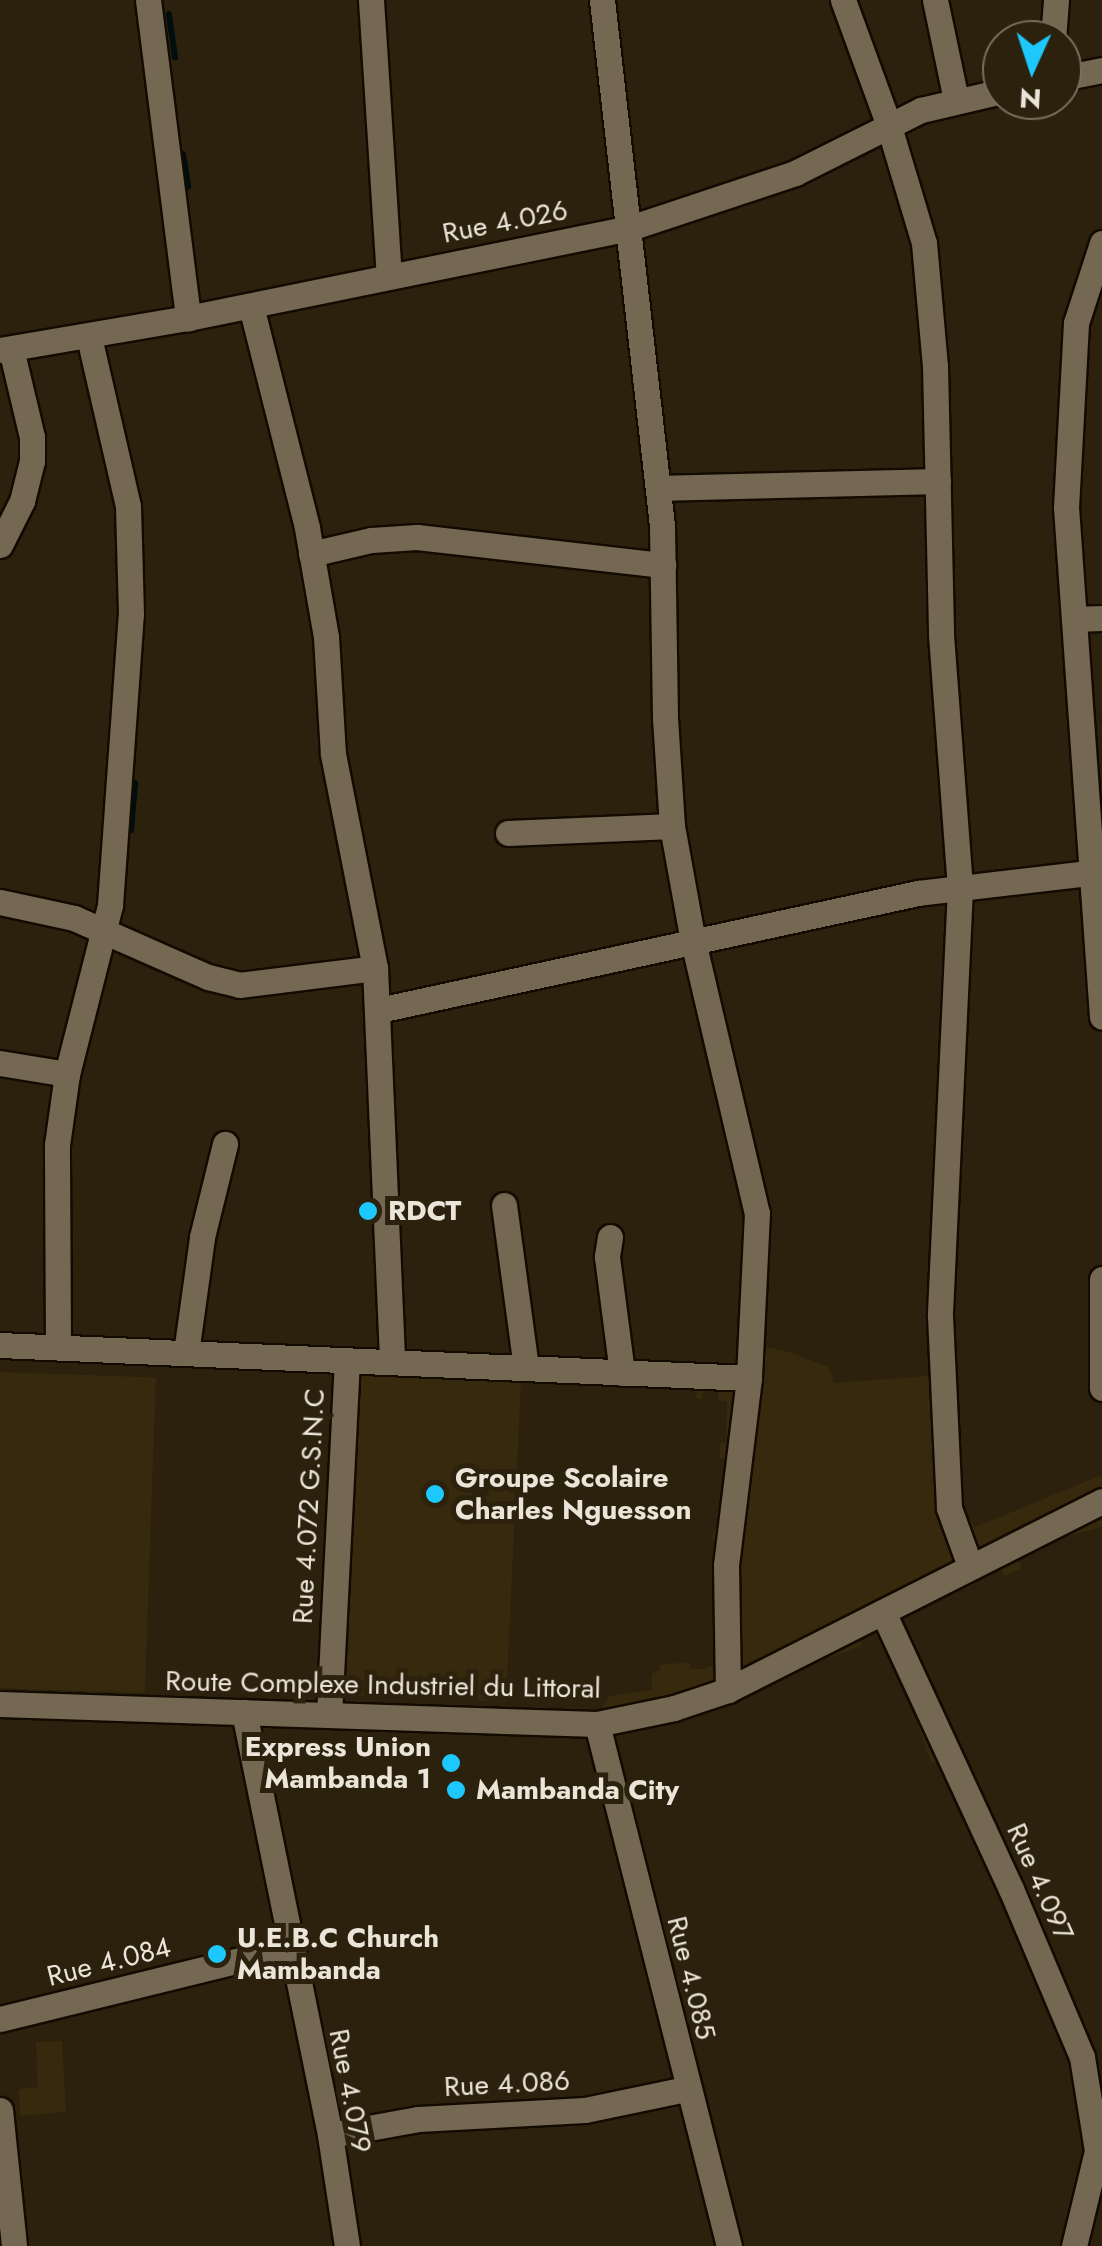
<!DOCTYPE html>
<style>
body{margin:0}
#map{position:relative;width:1102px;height:2246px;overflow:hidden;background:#2b210d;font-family:Jost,sans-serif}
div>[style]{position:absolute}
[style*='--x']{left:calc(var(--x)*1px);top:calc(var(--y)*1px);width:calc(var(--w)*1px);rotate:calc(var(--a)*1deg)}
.built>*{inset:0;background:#36290d;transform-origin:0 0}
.stream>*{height:6px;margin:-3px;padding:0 3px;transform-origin:3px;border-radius:3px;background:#010d0f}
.roads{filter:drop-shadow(2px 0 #130a00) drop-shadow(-2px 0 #130a00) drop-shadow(0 2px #130a00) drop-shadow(0 -2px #130a00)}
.minor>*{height:25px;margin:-12.5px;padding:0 12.5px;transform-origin:12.5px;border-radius:12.5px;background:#746852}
.dots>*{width:28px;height:28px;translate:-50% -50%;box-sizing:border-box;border:5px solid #2b210d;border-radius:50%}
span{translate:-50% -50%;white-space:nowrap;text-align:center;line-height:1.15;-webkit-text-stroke:10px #2b210d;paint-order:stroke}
.street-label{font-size:28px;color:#ebe4d8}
.poi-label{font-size:28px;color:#ebe4d8;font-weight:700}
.left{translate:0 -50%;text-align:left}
.right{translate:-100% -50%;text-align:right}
.north{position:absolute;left:982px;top:20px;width:100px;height:100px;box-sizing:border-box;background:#2b210d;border:2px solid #786f5e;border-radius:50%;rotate:183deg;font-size:28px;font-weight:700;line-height:40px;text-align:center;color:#ebe4d8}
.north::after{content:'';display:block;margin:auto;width:35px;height:45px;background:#1dc9fc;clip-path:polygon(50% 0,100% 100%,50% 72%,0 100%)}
</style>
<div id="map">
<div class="built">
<i style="clip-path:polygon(746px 1343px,789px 1352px,828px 1367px,834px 1383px,928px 1376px,950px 1387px,959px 1441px,953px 1449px,956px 1480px,962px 1508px,975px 1527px,1102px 1475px,1102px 1527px,1042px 1543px,1042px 1550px,1018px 1558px,1022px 1568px,1005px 1576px,1000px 1565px,970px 1587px,944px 1596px,932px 1591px,894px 1608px,921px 1670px,927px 1668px,927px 1680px,969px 1764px,931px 1762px,911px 1703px,875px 1631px,859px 1636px,861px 1646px,836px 1655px,594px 1722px,609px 1696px,652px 1690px,652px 1674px,660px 1670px,660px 1665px,689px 1662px,691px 1669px,702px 1669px,714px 1665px,713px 1657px,717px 1657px,723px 1545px,712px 1538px,721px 1512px,725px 1459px,720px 1458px,720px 1443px,726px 1442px,727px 1402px,718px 1400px,718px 1392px,703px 1391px,702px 1399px,696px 1398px,699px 1368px,743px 1369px)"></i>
<i style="left:0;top:1372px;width:156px;height:316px;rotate:2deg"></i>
<i style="clip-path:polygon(361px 1376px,521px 1382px,506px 1702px,343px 1695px,349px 1637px,341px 1636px,342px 1610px,350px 1610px)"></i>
<i style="clip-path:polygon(62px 2041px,66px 2112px,20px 2116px,19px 2089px,38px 2087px,36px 2042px)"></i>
</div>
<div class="stream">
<i style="--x:169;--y:14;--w:44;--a:82.2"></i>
<i style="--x:183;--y:154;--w:33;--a:81"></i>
<i style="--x:131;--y:830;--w:47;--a:-85.1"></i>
</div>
<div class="roads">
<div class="minor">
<i style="--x:148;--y:0;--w:321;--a:82.8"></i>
<i style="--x:371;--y:0;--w:277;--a:86.3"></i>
<i style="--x:602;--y:0;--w:529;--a:83.49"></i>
<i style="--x:662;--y:526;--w:192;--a:89.1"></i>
<i style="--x:665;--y:718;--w:108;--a:86.3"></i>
<i style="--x:672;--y:826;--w:117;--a:79.7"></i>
<i style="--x:693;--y:941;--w:279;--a:76.8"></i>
<i style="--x:757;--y:1213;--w:165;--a:92.8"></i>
<i style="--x:749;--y:1378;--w:188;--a:97"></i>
<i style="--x:726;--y:1565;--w:125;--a:89.1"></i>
<i style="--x:843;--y:0;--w:131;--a:69.9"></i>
<i style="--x:888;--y:123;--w:125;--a:73.3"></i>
<i style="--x:924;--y:243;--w:123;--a:84.9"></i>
<i style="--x:935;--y:366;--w:269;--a:88.7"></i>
<i style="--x:941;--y:635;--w:254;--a:85.7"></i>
<i style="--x:960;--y:888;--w:428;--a:92.7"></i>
<i style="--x:940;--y:1316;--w:192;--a:87.3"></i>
<i style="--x:949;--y:1508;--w:62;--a:70.1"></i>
<i style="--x:935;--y:0;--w:102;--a:78.1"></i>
<i style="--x:1053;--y:40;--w:40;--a:-85.7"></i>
<i style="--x:1062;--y:78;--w:41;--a:-11.3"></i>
<i style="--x:1102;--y:243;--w:84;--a:108"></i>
<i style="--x:1076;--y:323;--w:184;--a:93.1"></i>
<i style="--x:1066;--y:507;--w:511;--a:85.96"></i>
<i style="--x:251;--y:306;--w:229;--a:75.8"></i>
<i style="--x:307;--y:528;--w:111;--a:80.1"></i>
<i style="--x:326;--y:637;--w:117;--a:86.6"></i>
<i style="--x:333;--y:754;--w:218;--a:78.9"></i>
<i style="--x:375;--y:968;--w:394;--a:87.5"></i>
<i style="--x:0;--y:350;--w:191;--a:-9.7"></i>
<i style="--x:188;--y:318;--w:451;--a:-11.5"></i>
<i style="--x:630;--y:228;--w:174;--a:-18.4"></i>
<i style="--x:795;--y:173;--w:141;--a:-26.6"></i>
<i style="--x:921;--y:110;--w:83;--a:-13.2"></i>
<i style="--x:658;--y:488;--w:280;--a:-1.4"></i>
<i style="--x:0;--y:545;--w:49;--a:-63.4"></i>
<i style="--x:22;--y:501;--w:41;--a:-76"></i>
<i style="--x:32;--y:461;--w:24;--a:-90"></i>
<i style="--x:32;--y:437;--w:90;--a:-103.4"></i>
<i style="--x:311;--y:554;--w:62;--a:-13.1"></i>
<i style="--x:371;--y:540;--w:46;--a:-3.7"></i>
<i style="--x:417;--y:537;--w:248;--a:6.5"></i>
<i style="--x:1074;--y:619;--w:28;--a:-2"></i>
<i style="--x:508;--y:833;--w:164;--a:-2.4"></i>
<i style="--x:0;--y:902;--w:76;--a:12.2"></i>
<i style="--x:74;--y:918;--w:146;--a:23.8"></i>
<i style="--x:208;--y:977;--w:32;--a:14"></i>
<i style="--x:239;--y:985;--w:137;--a:-7.1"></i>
<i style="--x:379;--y:1010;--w:552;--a:-12.25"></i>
<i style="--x:918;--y:893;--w:172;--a:-6.7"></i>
<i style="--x:0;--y:1063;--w:68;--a:9.3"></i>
<i style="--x:504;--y:1205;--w:164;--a:82.3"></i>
<i style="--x:610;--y:1237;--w:20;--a:99"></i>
<i style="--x:607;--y:1257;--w:117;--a:82.6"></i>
<i style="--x:1102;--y:1279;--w:109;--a:90"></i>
<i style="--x:0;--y:1345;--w:750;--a:2.52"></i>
<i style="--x:58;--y:1347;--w:202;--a:-90.3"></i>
<i style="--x:57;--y:1145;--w:72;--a:-82"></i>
<i style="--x:67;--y:1074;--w:174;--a:-75.7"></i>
<i style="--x:110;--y:905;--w:292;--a:-85.9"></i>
<i style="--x:131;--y:614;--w:108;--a:-91.6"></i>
<i style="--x:128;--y:506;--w:173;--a:-103"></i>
<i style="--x:186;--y:1353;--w:117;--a:-82.1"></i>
<i style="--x:202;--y:1237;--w:96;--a:-76.1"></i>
<i style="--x:883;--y:1612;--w:305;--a:65.2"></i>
<i style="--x:1011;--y:1889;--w:182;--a:67.1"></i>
<i style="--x:1082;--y:2057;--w:95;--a:80.9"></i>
<i style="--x:1097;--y:2151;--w:98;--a:103.6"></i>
<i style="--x:0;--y:1704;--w:597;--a:1.92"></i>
<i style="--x:597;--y:1724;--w:79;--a:-11.7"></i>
<i style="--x:674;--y:1708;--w:57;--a:-18.4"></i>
<i style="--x:728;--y:1690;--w:419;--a:-26.8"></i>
<i style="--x:244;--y:1712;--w:432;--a:78.5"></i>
<i style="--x:330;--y:2135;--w:112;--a:81.3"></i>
<i style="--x:329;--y:1715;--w:355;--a:-87.1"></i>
<i style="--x:597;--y:1724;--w:538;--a:75.81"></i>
<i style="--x:0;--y:2019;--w:299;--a:-13.8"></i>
<i style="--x:0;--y:2110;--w:137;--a:84.1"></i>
<i style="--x:330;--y:2135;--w:89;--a:-10.3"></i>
<i style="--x:418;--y:2119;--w:167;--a:-3.1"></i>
<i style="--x:585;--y:2110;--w:103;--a:-11.7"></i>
</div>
</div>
<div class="dots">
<i style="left:368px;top:1211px;background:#1dc9fc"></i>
<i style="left:435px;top:1494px;background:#1dc9fc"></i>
<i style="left:451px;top:1763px;background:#1dc9fc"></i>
<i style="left:456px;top:1790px;background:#1dc9fc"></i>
<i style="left:217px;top:1954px;background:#1dc9fc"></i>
</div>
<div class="street-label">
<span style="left:505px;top:222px;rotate:-11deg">Rue 4.026</span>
<span style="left:309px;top:1506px;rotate:-87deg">Rue 4.072 G.S.N.C</span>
<span style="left:383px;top:1685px;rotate:1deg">Route Complexe Industriel du Littoral</span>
<span style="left:1040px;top:1882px;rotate:66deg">Rue 4.097</span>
<span style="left:109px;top:1962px;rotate:-14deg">Rue 4.084</span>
<span style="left:691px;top:1978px;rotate:76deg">Rue 4.085</span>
<span style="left:507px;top:2084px;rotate:-3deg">Rue 4.086</span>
<span style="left:350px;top:2091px;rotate:79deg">Rue 4.079</span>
</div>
<div class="poi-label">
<span class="left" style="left:388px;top:1211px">RDCT</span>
<span class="left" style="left:455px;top:1494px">Groupe Scolaire<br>Charles Nguesson</span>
<span class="right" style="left:431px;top:1763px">Express Union<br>Mambanda 1</span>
<span class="left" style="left:476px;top:1790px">Mambanda City</span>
<span class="left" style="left:237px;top:1954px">U.E.B.C Church<br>Mambanda</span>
</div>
<div class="north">N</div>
</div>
